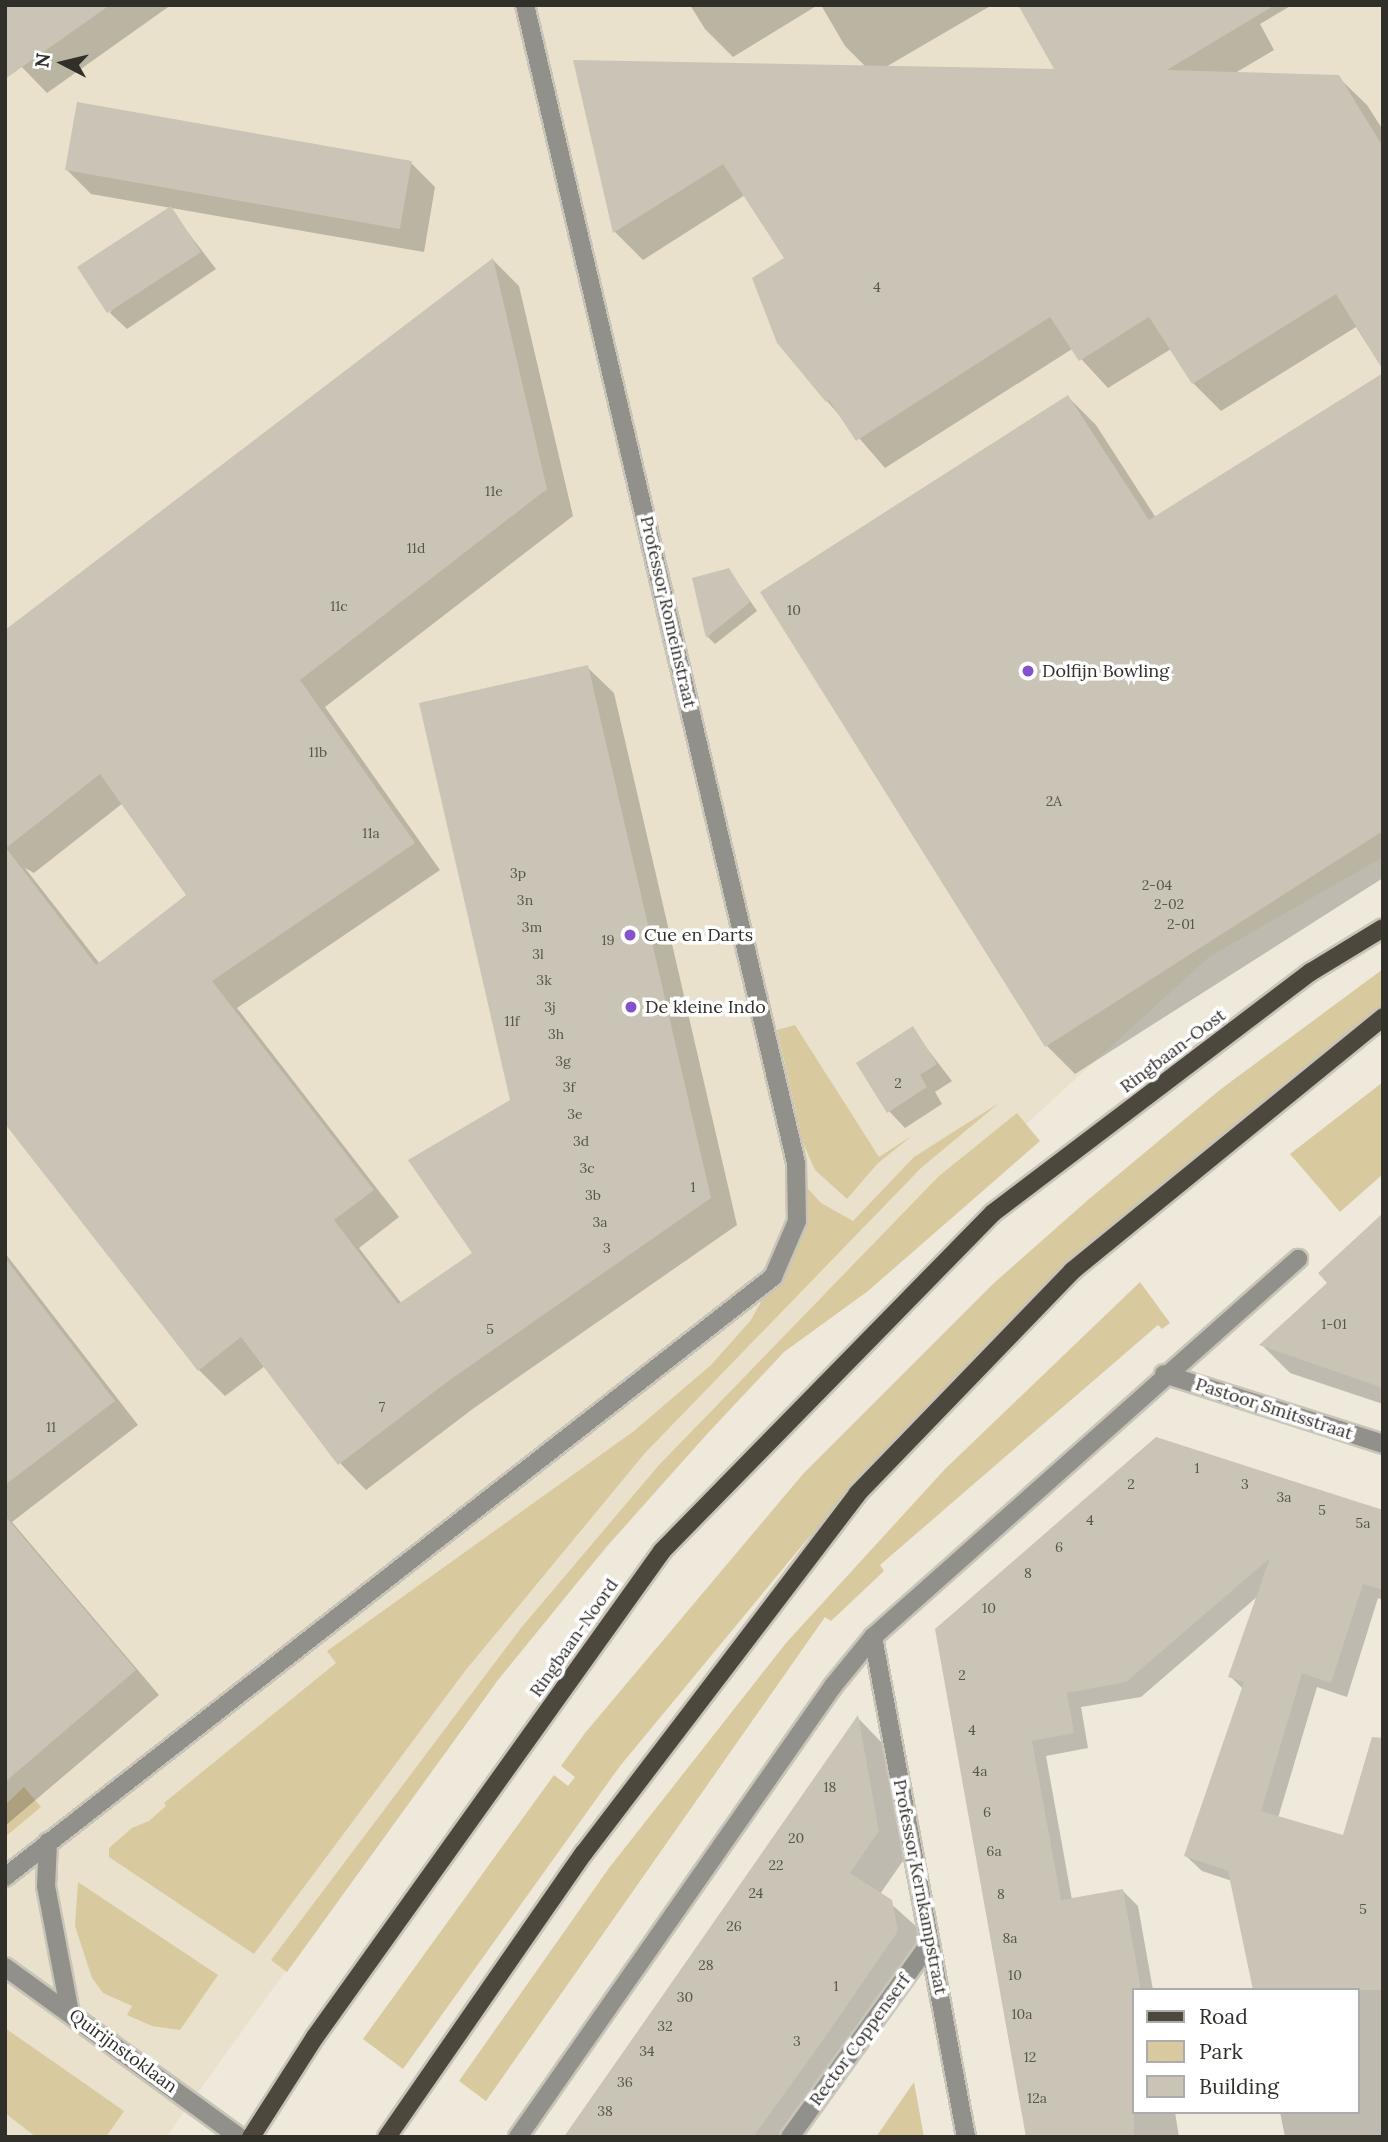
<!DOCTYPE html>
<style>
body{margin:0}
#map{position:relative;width:1388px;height:2142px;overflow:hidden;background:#efe9db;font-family:Lora,serif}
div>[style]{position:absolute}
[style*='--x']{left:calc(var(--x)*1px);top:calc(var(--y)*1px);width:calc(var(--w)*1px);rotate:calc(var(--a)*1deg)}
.built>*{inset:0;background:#e9e1cb}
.green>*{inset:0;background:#d9c99e}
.shadow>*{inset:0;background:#0003}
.building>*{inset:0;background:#c9c4b5;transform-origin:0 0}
.roads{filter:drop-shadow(2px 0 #c9c4b8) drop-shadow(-2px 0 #c9c4b8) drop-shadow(0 2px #c9c4b8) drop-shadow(0 -2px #c9c4b8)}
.minor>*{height:18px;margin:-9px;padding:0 9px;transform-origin:9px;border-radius:9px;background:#92908a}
.major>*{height:18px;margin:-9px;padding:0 9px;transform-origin:9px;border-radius:9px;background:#4c483e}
.dots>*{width:19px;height:19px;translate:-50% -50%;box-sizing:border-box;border:4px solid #fff;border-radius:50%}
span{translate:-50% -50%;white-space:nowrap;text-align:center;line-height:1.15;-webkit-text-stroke:7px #fff;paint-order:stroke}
.number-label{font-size:14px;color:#57544d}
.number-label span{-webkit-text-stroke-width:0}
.street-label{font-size:18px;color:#312f2a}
.poi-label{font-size:18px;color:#312f2a}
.left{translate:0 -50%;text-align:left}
.frame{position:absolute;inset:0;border:7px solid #312f2a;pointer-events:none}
.legend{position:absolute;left:1132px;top:1988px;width:228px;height:126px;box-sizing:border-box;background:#fff;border:2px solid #adacaa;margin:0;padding:9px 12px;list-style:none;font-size:21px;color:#312f2a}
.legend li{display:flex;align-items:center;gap:14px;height:35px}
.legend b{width:35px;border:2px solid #adacaa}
.north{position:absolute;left:28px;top:28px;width:70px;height:70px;-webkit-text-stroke:5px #fff;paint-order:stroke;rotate:277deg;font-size:19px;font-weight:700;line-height:28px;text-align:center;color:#312f2a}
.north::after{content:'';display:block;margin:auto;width:24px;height:32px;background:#312f2a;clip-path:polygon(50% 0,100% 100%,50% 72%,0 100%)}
</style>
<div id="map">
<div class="built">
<i style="clip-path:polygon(5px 5px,1383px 5px,1383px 857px,1209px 957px,782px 1347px,513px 1655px,166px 2137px,5px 2137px)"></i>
</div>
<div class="green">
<i style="clip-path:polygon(1383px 969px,1383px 1017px,1214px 1147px,860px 1482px,805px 1542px,620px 1766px,403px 2069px,363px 2039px,554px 1775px,568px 1786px,575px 1777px,561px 1766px,585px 1733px,803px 1474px,994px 1283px,1089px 1199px,1221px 1089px)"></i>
<i style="clip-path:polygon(795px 1025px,879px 1157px,913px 1135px,877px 1164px,847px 1199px,815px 1170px,803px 1143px,777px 1030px)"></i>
<i style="clip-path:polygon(1383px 1082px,1383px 1174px,1340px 1212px,1290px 1154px)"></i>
<i style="clip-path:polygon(999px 1103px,921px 1168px,645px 1453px,465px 1671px,254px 1954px,109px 1857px,109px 1848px,132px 1828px,149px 1821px,166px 1806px,164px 1803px,336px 1663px,327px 1651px,634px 1431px,711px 1365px,751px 1320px,773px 1280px,800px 1180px,821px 1203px,853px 1221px,914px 1157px)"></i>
<i style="clip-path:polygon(1017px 1113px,1040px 1141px,868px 1291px,784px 1352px,708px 1433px,607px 1546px,498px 1680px,287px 1972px,271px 1960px,521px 1628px,659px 1465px,939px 1176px)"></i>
<i style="clip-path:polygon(1140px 1282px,1170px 1323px,1162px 1329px,1158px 1325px,880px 1565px,884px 1571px,831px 1621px,825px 1617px,486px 2101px,459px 2081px,609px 1868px,786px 1643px,945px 1469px)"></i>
<i style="clip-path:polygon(24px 1787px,41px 1807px,5px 1837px,5px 1805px)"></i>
<i style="clip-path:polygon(78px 1882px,218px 1975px,180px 2030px,152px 2026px,127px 2015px,132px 2006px,103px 1993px,92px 1978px,75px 1926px)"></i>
<i style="clip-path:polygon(5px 2028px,124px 2111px,106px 2137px,36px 2137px,5px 2113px)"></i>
<i style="clip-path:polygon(914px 2082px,924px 2137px,876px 2137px)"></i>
</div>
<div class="shadow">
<i style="clip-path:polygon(5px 5px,171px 5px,47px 93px,16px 61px)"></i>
<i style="clip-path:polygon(690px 5px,818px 5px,733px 57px,705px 29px)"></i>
<i style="clip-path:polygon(821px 5px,992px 5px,884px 68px,1057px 71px,1020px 5px,1292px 5px,1260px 24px,1274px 50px,1235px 73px,1338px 77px,1367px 105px,1383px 130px,1383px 369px,1356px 327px,1221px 411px,1193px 383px,1171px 349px,1108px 388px,1072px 349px,885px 468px,827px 401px,786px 258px,745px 195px,643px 260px,615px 232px,575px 61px,866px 67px,845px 46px)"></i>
<i style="clip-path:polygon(411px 163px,435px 187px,424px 252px,91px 194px,67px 170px)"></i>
<i style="clip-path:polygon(170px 209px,216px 269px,127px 329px,110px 313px)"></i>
<i style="clip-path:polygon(evenodd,493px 260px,519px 286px,573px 516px,325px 707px,440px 870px,237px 1008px,399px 1217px,359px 1248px,402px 1304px,474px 1254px,512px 1101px,587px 667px,614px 693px,737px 1225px,474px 1408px,366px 1490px,340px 1463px,265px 1366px,225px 1396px,199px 1370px,5px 1121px,5px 844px,493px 260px,123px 803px,189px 895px,100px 964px,25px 868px,34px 873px,123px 803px)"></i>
<i style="clip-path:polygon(1383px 375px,1383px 878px,1075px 1074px,1047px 1046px,1068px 397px,1096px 425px,1156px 518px)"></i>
<i style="clip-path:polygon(729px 570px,757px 611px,715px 644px,708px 637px,694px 579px)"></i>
<i style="clip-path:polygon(912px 1029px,952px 1081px,935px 1092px,942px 1104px,905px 1128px,889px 1111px)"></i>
<i style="clip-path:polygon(1383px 1218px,1383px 1404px,1290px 1373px,1262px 1345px,1329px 1283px)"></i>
<i style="clip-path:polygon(5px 1253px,138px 1425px,12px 1522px,159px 1695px,5px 1826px)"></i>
<i style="clip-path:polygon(1383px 1513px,1383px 1600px,1378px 1598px,1347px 1697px,1317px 1687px,1278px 1818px,1344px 1838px,1383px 1750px,1383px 2137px,1285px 2137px,1280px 2112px,1358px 2112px,1358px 1990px,1232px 1881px,1202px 1871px,1186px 1856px,1244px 1690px,1230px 1676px,1258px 1596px,1141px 1697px,1081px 1707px,1088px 1748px,1046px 1756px,1072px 1900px,1123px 1891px,1138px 1906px,1153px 1990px,1134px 1990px,1134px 2112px,1175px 2112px,1179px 2137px,1027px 2137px,937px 1630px)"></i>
<i style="clip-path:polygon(858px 1718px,883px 1744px,905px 1858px,880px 1894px,918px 1928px,923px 1958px,797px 2137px,564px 2137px)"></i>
</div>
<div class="building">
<i style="clip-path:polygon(5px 5px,110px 5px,5px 79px)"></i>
<i style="clip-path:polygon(1018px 5px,1275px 5px,1167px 70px,1339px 75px,1383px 147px,1383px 370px,1336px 294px,1192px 384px,1149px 317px,1079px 361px,1050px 317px,856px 441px,829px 400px,826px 402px,777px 343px,752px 278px,784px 258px,723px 164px,613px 233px,573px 60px,1054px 69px)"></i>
<i style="left:77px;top:102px;width:340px;height:69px;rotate:10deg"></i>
<i style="left:171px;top:206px;width:55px;height:112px;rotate:57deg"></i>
<i style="clip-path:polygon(evenodd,493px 258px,547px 489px,300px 680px,415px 843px,212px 981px,374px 1190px,334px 1220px,398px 1304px,472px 1253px,408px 1160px,510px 1100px,419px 703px,588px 665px,711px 1198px,447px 1382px,338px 1465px,241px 1337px,198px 1371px,5px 1124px,5px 630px,493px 258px,100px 774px,186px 895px,96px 965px,6px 848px,100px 774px)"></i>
<i style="clip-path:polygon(1383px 373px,1383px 831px,1045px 1047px,760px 592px,1068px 395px,1149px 520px)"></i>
<i style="clip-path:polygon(729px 568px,750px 602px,706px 638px,692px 578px)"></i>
<i style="clip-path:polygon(913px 1026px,937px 1064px,920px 1075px,927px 1087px,887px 1113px,856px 1063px)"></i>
<i style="clip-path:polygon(1383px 1213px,1383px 1388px,1259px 1345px,1327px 1283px,1318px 1273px)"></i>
<i style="clip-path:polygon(5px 1258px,115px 1401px,5px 1485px)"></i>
<i style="clip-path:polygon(1156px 1437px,1383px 1510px,1383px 1590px,1363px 1584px,1331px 1683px,1302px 1673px,1261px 1811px,1343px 1835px,1372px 1737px,1383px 1738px,1383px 1990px,1253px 1990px,1228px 1871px,1184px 1856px,1244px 1682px,1228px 1677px,1270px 1558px,1126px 1682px,1067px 1693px,1074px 1733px,1032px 1741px,1061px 1900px,1123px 1889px,1141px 1990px,1134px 1990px,1134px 2137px,1026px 2137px,935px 1629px)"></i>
<i style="clip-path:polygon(5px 1516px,136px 1670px,5px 1782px)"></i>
<i style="clip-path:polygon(858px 1715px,879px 1831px,850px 1873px,892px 1900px,898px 1931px,821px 2043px,753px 2137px,564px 2137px)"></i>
</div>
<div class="roads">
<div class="minor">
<i style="--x:1164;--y:1374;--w:230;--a:17.7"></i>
<i style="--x:873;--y:1637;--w:509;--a:79.46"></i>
<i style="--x:48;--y:1842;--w:44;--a:92.6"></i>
<i style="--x:46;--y:1886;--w:129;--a:79.3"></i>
<i style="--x:5;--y:1877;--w:975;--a:-38"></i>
<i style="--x:773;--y:1277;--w:61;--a:-66.8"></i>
<i style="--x:797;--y:1221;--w:58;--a:-91"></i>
<i style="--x:796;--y:1163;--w:1189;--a:-103.17"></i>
<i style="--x:5;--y:1967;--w:289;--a:36"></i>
<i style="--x:518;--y:2137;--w:550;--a:-55.07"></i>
<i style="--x:833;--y:1686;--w:63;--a:-50.8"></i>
<i style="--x:873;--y:1637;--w:569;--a:-41.65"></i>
<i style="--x:790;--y:2137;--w:239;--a:-54.2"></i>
</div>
<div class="major">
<i style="--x:251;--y:2137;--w:119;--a:-57.4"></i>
<i style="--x:315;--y:2037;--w:597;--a:-54.47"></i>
<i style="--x:662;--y:1551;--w:473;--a:-45.6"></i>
<i style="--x:993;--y:1213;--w:399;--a:-37.2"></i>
<i style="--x:1311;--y:972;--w:84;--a:-31.4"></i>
<i style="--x:387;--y:2137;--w:346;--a:-55.3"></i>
<i style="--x:584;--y:1853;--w:451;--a:-52.7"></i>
<i style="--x:857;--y:1494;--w:310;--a:-46"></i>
<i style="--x:1072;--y:1271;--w:402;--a:-39.2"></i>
</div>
</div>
<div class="dots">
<i style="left:1028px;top:671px;background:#8552ca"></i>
<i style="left:630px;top:935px;background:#8552ca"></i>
<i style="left:631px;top:1007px;background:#8552ca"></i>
</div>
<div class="number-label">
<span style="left:877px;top:287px">4</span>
<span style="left:494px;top:491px">11e</span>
<span style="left:416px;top:548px">11d</span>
<span style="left:339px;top:606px">11c</span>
<span style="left:794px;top:610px">10</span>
<span style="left:318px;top:752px">11b</span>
<span style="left:1054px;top:801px">2A</span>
<span style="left:371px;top:833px">11a</span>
<span style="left:518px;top:873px">3p</span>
<span style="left:1157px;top:885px">2-04</span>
<span style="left:525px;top:900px">3n</span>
<span style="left:1169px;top:904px">2-02</span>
<span style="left:1181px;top:924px">2-01</span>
<span style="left:532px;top:927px">3m</span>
<span style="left:608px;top:940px">19</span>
<span style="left:538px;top:954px">3l</span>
<span style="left:544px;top:980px">3k</span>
<span style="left:550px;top:1007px">3j</span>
<span style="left:512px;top:1021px">11f</span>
<span style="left:556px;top:1034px">3h</span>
<span style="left:563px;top:1061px">3g</span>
<span style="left:898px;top:1083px">2</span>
<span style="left:569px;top:1087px">3f</span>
<span style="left:575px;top:1114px">3e</span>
<span style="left:581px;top:1141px">3d</span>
<span style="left:587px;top:1168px">3c</span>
<span style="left:693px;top:1187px">1</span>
<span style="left:593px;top:1195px">3b</span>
<span style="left:600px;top:1222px">3a</span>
<span style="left:607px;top:1248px">3</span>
<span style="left:1334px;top:1324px">1-01</span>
<span style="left:490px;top:1329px">5</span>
<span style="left:382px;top:1407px">7</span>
<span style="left:51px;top:1427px">11</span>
<span style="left:1197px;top:1468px">1</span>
<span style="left:1131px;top:1484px">2</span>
<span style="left:1245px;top:1484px">3</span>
<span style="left:1284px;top:1497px">3a</span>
<span style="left:1322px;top:1510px">5</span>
<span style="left:1090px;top:1520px">4</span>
<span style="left:1363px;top:1523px">5a</span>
<span style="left:1059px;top:1547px">6</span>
<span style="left:1028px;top:1573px">8</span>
<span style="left:989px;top:1608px">10</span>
<span style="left:962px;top:1675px">2</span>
<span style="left:972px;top:1730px">4</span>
<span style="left:980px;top:1771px">4a</span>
<span style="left:830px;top:1787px">18</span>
<span style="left:987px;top:1812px">6</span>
<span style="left:796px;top:1838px">20</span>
<span style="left:994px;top:1851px">6a</span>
<span style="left:776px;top:1865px">22</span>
<span style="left:756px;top:1893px">24</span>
<span style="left:1001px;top:1894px">8</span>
<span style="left:1363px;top:1909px">5</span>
<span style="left:734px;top:1926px">26</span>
<span style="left:1010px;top:1938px">8a</span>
<span style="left:706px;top:1965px">28</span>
<span style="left:1015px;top:1975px">10</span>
<span style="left:836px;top:1986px">1</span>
<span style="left:685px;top:1997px">30</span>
<span style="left:1022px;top:2014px">10a</span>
<span style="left:665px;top:2026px">32</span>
<span style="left:797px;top:2041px">3</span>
<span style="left:647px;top:2051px">34</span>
<span style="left:1030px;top:2057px">12</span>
<span style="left:625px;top:2082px">36</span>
<span style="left:1037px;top:2098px">12a</span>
<span style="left:605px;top:2111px">38</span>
</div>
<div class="street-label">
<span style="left:668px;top:612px;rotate:77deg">Professor Romeinstraat</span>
<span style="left:1173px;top:1051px;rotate:-37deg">Ringbaan-Oost</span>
<span style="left:1274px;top:1409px;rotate:18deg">Pastoor Smitsstraat</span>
<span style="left:574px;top:1638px;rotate:-55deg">Ringbaan-Noord</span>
<span style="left:920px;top:1887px;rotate:79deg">Professor Kernkampstraat</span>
<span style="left:860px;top:2040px;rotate:-54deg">Rector Coppenserf</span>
<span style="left:123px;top:2051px;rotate:36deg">Quirijnstoklaan</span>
</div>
<div class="poi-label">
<span class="left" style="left:1042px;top:671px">Dolfijn Bowling</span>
<span class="left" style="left:644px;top:935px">Cue en Darts</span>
<span class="left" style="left:645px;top:1007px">De kleine Indo</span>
</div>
<div class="frame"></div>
<ul class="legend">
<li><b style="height:9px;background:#4c483e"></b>Road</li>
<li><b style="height:19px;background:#d9c99e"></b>Park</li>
<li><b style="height:19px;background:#c9c4b5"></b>Building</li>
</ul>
<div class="north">N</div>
</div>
